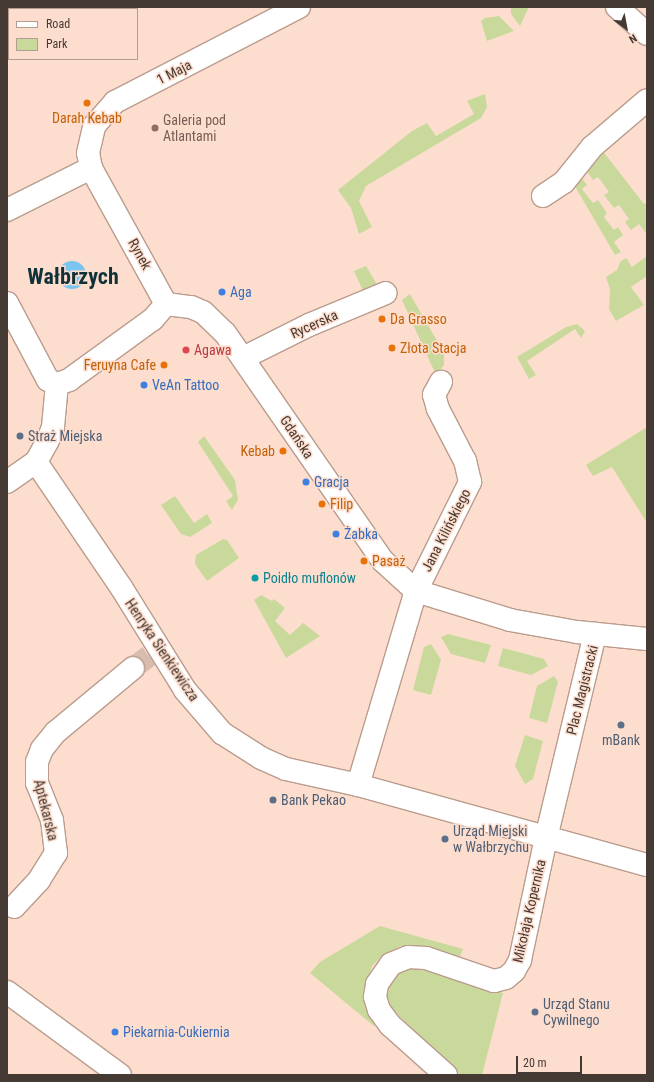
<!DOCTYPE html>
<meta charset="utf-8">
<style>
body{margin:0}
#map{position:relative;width:654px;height:1082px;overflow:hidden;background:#fddece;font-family:"Roboto Condensed",sans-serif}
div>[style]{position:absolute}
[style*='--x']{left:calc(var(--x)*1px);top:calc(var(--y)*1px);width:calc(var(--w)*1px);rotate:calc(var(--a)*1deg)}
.green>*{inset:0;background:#c9d99c}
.water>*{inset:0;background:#7ac4f0}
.round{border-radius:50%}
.minor-tunnel>*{height:22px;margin-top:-11px;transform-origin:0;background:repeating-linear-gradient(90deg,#d8bdaf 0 22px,transparent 0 33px)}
.roads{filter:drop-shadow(1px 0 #ba9c8d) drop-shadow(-1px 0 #ba9c8d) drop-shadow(0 1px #ba9c8d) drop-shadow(0 -1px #ba9c8d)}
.minor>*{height:22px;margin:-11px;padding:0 11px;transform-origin:11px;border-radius:11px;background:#fff}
.dots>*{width:11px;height:11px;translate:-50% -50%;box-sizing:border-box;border:2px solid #fddece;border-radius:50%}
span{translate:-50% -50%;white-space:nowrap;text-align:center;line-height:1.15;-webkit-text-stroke:3px #fddece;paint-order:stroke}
.street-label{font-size:14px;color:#453933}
.food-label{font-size:14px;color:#c56008}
.left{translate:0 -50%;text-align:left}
.right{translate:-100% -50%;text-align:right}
.education-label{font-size:14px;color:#785e54}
.shop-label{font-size:14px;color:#366cbe}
.health-label{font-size:14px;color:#be3a42}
.service-label{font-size:14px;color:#4e5e75}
.culture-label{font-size:14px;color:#0d838f}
.town-label{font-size:22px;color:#0f3137;font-weight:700}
.frame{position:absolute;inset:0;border:8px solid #453933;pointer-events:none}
.legend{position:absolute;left:8px;top:8px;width:130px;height:52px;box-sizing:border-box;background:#fddece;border:1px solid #b39c90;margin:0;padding:5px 7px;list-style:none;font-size:12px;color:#453933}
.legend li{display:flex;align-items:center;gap:8px;height:20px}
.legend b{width:20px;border:1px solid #b39c90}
.north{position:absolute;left:606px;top:8px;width:40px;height:40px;-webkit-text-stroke:3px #fddece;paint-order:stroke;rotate:148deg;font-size:11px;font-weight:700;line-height:16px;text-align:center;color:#453933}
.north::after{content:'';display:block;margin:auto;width:14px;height:18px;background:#453933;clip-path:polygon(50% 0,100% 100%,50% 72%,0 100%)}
.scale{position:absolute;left:516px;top:1056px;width:66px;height:18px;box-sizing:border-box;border:2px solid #453933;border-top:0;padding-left:5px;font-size:12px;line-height:14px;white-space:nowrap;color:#453933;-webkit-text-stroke:3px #fddece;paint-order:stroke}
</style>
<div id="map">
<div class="green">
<i style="clip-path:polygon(511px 7px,529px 7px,520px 26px,511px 14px)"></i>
<i style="clip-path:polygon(499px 16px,514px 31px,487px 41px,481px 21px,485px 18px)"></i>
<i style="clip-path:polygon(485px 94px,487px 107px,481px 118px,366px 186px,359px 201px,372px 227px,359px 234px,351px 208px,338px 190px,412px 131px,427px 123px,436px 136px,474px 114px,467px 101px)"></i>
<i style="clip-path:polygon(602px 150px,644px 204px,647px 203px,646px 233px,639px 224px,631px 230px,625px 222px,629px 219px,619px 205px,614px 208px,604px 195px,609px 192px,598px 177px,593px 180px,586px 170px)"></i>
<i style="clip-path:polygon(580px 176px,587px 185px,582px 189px,593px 203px,598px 200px,607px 213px,604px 217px,614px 230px,618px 227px,623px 235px,614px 242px,621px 252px,615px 255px,573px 183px)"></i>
<i style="clip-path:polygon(647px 256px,647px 276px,631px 287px,644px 305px,616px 321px,609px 309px,610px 289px,606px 277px,617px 270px,620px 262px,626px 258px,632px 267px)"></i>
<i style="clip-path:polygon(366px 266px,379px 288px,360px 292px,363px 291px,354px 271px)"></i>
<i style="clip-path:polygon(410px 294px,444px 353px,444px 365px,436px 375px,402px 300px)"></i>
<i style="clip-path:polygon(577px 324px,585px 331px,581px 338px,575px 329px,527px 361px,536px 375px,529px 379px,517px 357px,566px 327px)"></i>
<i style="clip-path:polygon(647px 427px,647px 523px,612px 467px,593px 476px,586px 465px)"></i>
<i style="clip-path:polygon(204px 436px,235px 480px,238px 500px,232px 510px,226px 501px,233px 496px,198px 442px)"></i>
<i style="clip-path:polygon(175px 496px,194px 523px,207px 514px,212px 523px,190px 537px,181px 534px,161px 505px)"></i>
<i style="clip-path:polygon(223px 539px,227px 540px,239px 558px,207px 581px,195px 564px,196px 555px)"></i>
<i style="clip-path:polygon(261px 595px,272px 601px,274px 599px,285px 608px,275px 621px,290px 635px,303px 623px,320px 636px,286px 658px,254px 600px)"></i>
<i style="clip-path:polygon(448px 634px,491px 645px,485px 663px,451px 654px,441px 637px)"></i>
<i style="clip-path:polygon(431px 644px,441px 660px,431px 695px,413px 690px,424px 647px)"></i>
<i style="clip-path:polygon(503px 648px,544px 659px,548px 666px,531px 675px,498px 666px)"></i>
<i style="clip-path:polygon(554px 676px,558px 682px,547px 723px,529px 718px,537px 686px)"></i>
<i style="clip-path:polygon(525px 735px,543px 741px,533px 779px,525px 784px,515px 766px)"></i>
<i style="clip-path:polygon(380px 926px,463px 949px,459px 958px,416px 945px,401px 946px,382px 956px,372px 966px,364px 991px,365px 1002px,375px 1027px,310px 973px,320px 962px)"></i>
<i style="clip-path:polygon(413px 967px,503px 993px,482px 1075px,460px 1075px,389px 1006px,386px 994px,391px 978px,403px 969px)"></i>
</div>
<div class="water">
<i class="round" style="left:58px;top:261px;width:28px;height:28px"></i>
</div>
<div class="minor-tunnel">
<i style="--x:133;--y:668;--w:20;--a:-37"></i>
</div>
<div class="roads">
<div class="minor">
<i style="--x:617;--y:7;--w:40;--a:42"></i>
<i style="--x:543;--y:196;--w:25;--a:-34"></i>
<i style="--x:564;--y:182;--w:45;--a:-51.3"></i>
<i style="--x:592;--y:147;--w:72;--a:-40.5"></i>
<i style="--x:7;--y:210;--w:94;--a:-26.6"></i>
<i style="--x:7;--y:303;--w:87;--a:62"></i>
<i style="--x:48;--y:380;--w:10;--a:24"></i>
<i style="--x:57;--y:384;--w:13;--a:-18"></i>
<i style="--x:69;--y:380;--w:104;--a:-36"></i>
<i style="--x:153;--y:319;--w:20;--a:-49"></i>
<i style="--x:166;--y:304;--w:25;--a:7"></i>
<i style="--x:191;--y:307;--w:13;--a:23"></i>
<i style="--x:203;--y:312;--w:30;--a:44"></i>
<i style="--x:225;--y:333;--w:277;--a:55.3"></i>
<i style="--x:383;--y:561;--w:45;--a:42.3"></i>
<i style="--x:416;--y:591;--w:98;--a:17.1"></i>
<i style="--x:510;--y:620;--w:68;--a:10.2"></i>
<i style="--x:577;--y:632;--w:70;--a:5.7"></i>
<i style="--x:166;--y:304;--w:155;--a:-118.9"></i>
<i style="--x:91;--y:168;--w:15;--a:-101"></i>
<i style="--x:88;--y:153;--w:28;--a:-77"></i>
<i style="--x:94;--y:126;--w:32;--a:-49"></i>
<i style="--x:115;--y:102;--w:207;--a:-27.3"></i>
<i style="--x:243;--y:358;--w:74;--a:-26.6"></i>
<i style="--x:309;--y:325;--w:83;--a:-22.6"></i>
<i style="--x:36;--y:462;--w:151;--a:55.8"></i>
<i style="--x:121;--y:587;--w:121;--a:58.1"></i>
<i style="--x:185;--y:690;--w:57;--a:49.3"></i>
<i style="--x:222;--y:733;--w:46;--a:32.7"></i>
<i style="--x:261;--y:758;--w:27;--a:24"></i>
<i style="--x:286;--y:769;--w:74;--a:12.5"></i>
<i style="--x:358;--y:785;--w:300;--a:15.5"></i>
<i style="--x:7;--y:482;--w:35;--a:-35"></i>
<i style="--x:36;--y:462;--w:25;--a:-61"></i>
<i style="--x:48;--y:440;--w:14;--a:-69"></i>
<i style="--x:53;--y:427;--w:43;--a:-84.7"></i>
<i style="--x:358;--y:785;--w:202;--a:-73.4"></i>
<i style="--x:416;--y:591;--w:122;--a:-63.6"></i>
<i style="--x:470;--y:482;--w:22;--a:-103"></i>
<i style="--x:465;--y:461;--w:59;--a:-117.4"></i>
<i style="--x:438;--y:409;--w:15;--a:-106"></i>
<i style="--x:434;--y:395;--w:15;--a:-62"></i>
<i style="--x:14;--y:907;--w:37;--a:-47"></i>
<i style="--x:39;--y:880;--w:32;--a:-58"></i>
<i style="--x:56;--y:853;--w:33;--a:-97"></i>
<i style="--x:52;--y:820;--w:40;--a:-112"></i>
<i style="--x:37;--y:783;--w:21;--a:-90"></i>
<i style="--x:37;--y:762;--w:14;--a:-69"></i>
<i style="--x:42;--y:749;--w:22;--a:-51"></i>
<i style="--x:56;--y:732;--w:100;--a:-39.7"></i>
<i style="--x:7;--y:992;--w:140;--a:36.3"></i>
<i style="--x:446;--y:1075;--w:75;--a:-138.2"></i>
<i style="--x:390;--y:1025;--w:19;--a:-126"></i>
<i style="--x:379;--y:1010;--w:14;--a:-107"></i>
<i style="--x:375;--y:997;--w:13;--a:-81"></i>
<i style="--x:377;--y:984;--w:24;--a:-55"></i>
<i style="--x:391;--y:964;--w:18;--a:-22"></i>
<i style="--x:408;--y:957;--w:18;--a:3"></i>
<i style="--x:426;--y:958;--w:72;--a:18.7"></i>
<i style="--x:494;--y:981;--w:12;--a:-14"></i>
<i style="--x:506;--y:978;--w:11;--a:-41"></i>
<i style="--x:514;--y:971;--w:13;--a:-61"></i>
<i style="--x:520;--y:960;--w:125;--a:-78"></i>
<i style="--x:546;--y:838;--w:210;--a:-76.5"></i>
</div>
</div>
<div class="dots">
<i style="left:87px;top:103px;background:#e8710a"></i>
<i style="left:155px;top:128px;background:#8d6e63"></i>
<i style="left:222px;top:292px;background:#3f7fe0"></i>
<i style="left:382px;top:319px;background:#e8710a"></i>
<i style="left:392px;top:348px;background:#e8710a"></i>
<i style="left:186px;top:350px;background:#e0444e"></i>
<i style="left:164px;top:365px;background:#e8710a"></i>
<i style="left:144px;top:385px;background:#3f7fe0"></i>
<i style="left:20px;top:436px;background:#5c6f8a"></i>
<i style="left:283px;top:451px;background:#e8710a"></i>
<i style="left:306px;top:482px;background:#3f7fe0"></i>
<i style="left:322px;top:504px;background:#e8710a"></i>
<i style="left:336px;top:534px;background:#3f7fe0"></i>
<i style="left:364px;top:561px;background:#e8710a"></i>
<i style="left:255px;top:578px;background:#0f9aa8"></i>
<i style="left:621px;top:725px;background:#5c6f8a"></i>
<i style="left:273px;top:800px;background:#5c6f8a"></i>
<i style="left:445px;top:839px;background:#5c6f8a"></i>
<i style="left:535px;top:1012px;background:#5c6f8a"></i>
<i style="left:115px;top:1032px;background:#3f7fe0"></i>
</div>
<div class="street-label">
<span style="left:174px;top:72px;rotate:-27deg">1 Maja</span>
<span style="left:140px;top:254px;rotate:61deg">Rynek</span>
<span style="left:314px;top:324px;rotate:-24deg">Rycerska</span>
<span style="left:297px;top:437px;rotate:56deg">Gdańska</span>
<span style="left:446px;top:530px;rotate:-63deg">Jana Kilińskiego</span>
<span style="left:162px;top:650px;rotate:56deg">Henryka Sienkiewicza</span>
<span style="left:582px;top:690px;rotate:-76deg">Plac Magistracki</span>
<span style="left:46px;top:810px;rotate:76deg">Aptekarska</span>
<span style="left:529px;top:911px;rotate:-77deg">Mikołaja Kopernika</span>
</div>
<div class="food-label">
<span style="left:87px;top:118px">Darah Kebab</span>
<span class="left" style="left:390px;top:319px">Da Grasso</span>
<span class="left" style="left:400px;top:348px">Złota Stacja</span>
<span class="right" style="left:156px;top:365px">Feruyna Cafe</span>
<span class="right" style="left:275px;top:451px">Kebab</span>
<span class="left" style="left:330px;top:504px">Filip</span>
<span class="left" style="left:372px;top:561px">Pasaż</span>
</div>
<div class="education-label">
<span class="left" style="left:163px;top:128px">Galeria pod<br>Atlantami</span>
</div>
<div class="shop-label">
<span class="left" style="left:230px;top:292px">Aga</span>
<span class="left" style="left:152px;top:385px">VeAn Tattoo</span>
<span class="left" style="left:314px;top:482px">Gracja</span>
<span class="left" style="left:344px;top:534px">Żabka</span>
<span class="left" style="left:123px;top:1032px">Piekarnia-Cukiernia</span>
</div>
<div class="health-label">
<span class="left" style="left:194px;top:350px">Agawa</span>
</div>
<div class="service-label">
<span class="left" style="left:28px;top:436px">Straż Miejska</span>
<span style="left:621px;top:740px">mBank</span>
<span class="left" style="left:281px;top:800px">Bank Pekao</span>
<span class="left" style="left:453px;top:839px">Urząd Miejski<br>w Wałbrzychu</span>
<span class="left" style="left:543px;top:1012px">Urząd Stanu<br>Cywilnego</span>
</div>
<div class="culture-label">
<span class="left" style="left:263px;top:578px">Poidło muflonów</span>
</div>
<div class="town-label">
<span style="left:73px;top:277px">Wałbrzych</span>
</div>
<div class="frame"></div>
<ul class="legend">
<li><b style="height:5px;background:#fff"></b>Road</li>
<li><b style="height:11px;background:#c9d99c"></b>Park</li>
</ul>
<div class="north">N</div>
<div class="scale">20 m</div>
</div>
